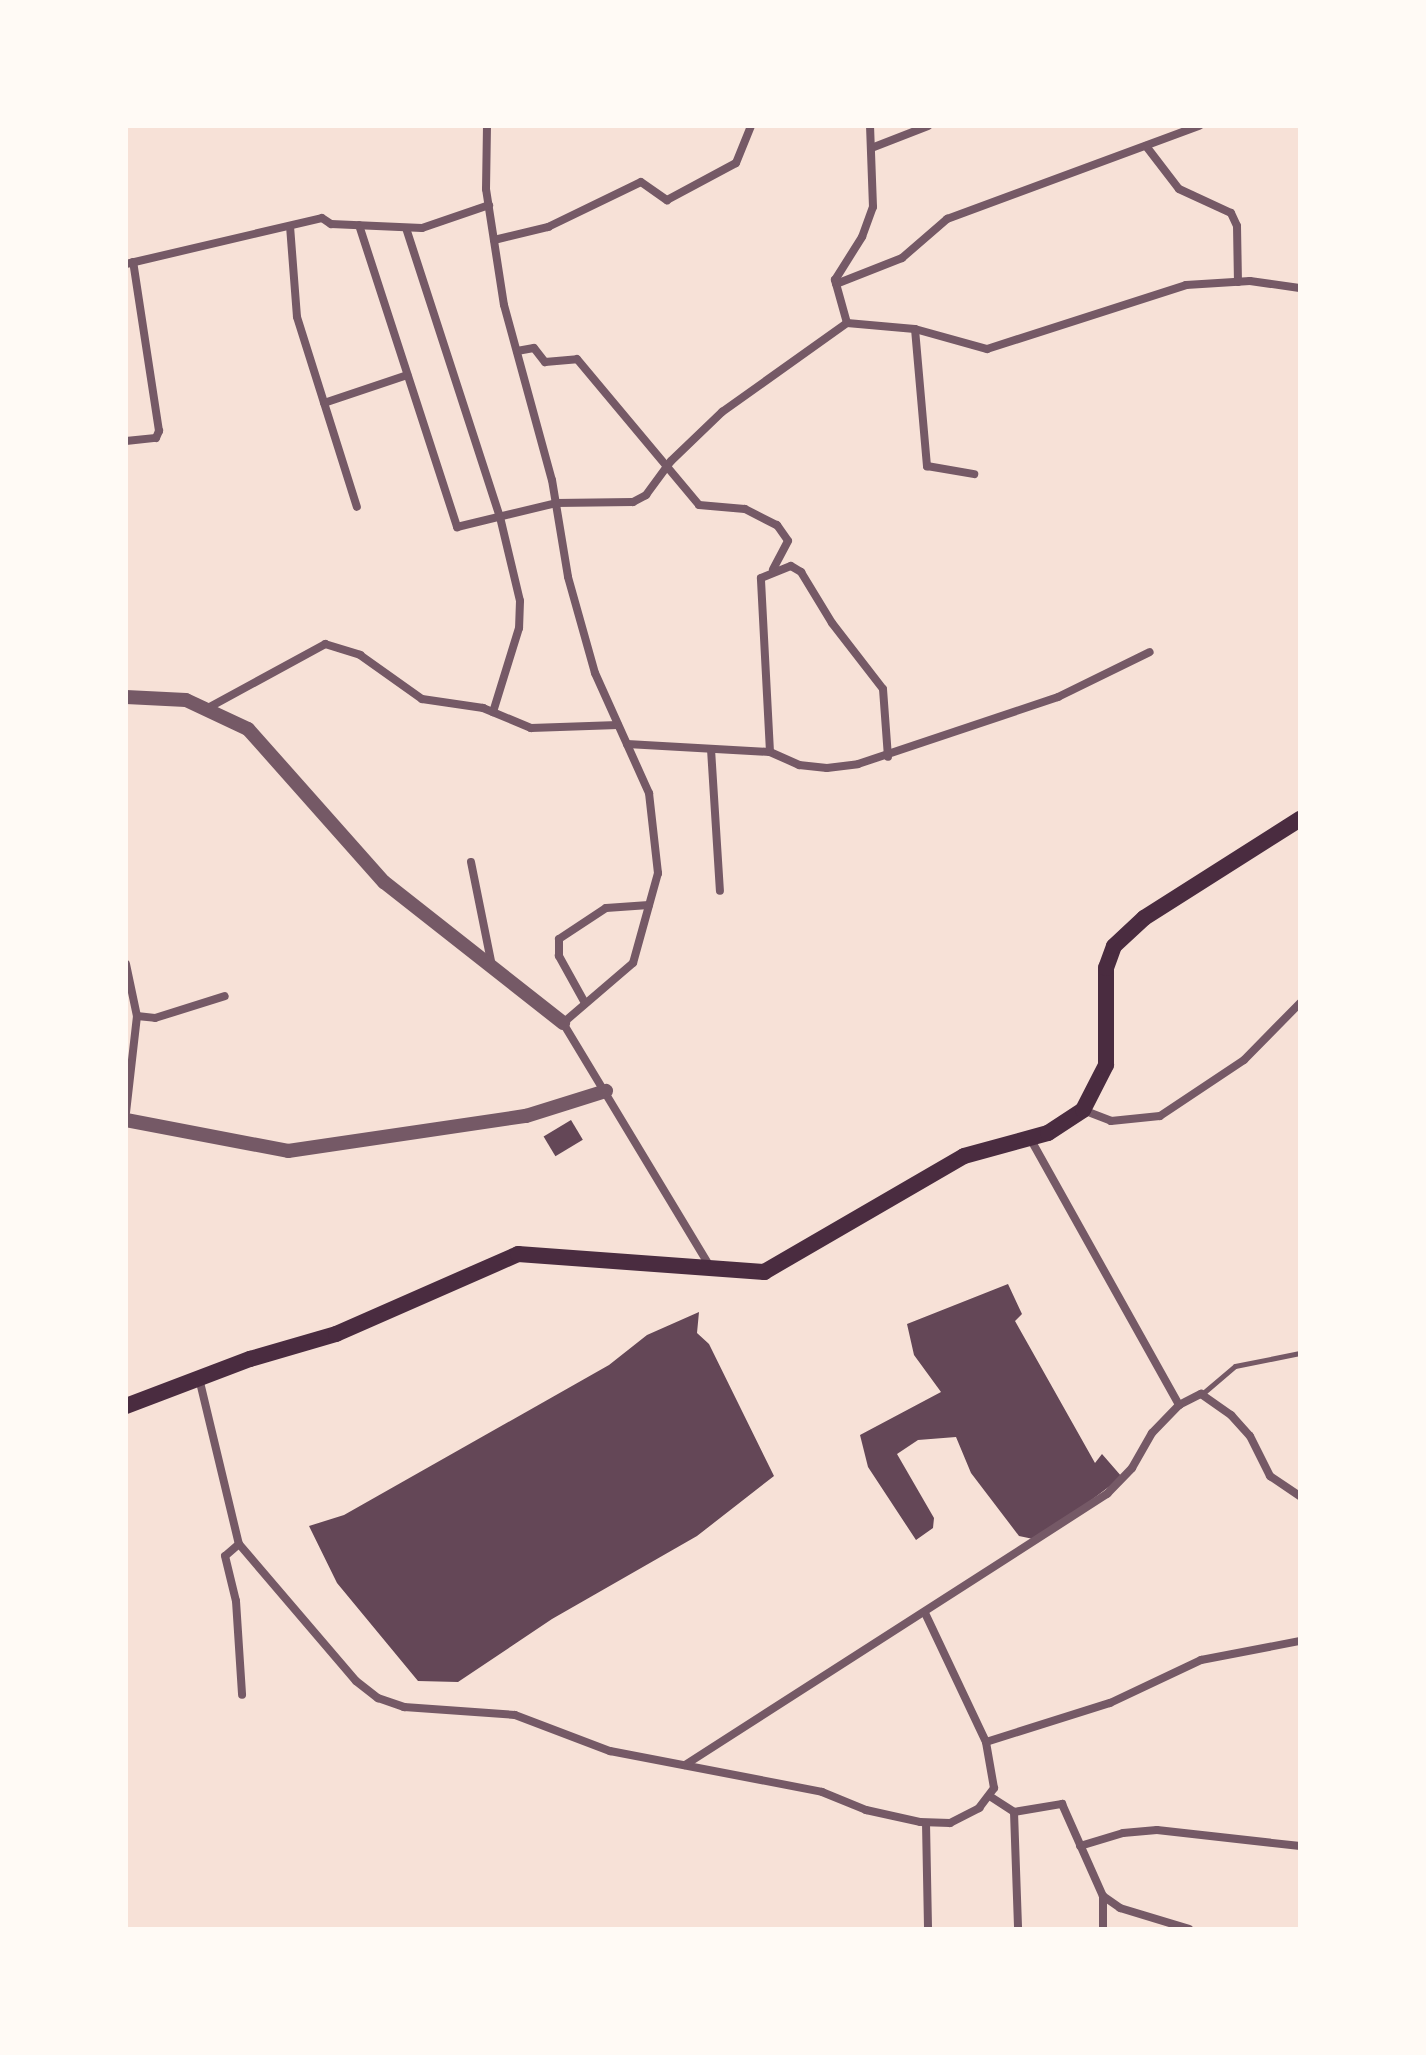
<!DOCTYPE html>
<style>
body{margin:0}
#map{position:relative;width:1426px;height:2055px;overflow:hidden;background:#f7e1d7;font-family:"Fira Sans Condensed",sans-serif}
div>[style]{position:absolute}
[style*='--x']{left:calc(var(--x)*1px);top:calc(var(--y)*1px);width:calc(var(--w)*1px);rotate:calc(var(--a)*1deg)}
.building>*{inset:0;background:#644757;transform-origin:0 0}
.service>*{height:5px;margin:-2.5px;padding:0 2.5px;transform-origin:2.5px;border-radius:2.5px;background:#755966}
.minor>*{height:8px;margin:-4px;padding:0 4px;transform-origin:4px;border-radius:4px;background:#755966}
.tertiary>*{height:14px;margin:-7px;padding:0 7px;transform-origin:7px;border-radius:7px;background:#755966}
.primary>*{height:16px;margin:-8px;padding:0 8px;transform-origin:8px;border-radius:8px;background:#4a2c40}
span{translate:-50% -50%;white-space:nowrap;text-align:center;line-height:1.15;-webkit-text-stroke:8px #fffaf5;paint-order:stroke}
.frame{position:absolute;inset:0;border:128px solid #fffaf5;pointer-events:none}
</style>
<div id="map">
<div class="building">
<i style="left:571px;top:1120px;width:23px;height:32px;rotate:59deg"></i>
<i style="clip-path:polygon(1008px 1284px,1022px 1314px,1015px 1321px,1095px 1463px,1102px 1454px,1122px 1477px,1038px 1540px,1019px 1536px,971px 1473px,956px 1437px,918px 1440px,897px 1454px,934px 1518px,933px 1528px,916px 1540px,868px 1467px,860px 1435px,941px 1392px,914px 1355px,907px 1324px)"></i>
<i style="clip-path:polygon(699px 1312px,697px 1333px,709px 1344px,774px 1476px,697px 1536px,552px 1619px,458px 1682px,418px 1681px,337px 1583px,309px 1526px,344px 1515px,609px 1365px,647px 1335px)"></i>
</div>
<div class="service">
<i style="--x:1202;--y:1394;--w:43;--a:-40.3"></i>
<i style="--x:1235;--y:1366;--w:66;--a:-11.3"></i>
</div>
<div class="minor">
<i style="--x:487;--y:126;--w:63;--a:90.9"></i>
<i style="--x:486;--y:189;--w:117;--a:81.2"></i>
<i style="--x:504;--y:305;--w:181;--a:74.7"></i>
<i style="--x:552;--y:480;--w:98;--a:80.6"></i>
<i style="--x:568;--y:577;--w:100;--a:74.3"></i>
<i style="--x:595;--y:673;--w:132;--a:65.8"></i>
<i style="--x:649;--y:793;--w:81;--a:83.6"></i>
<i style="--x:658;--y:873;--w:93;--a:105.5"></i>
<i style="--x:633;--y:963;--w:92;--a:139.4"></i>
<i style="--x:563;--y:1023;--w:285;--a:58.9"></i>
<i style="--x:1146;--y:146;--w:54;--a:52.5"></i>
<i style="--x:1179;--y:189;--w:57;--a:24.8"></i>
<i style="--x:1231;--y:213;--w:14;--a:65"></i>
<i style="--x:1237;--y:226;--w:56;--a:89"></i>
<i style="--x:874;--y:147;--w:58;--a:-21.3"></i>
<i style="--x:359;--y:225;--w:318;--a:72"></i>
<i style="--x:457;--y:527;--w:102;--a:-13.6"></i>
<i style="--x:556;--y:503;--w:77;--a:-0.7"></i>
<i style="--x:633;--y:502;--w:15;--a:-28"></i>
<i style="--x:646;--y:495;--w:42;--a:-53.7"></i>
<i style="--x:671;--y:461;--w:71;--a:-43.9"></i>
<i style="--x:722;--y:412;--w:153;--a:-35.5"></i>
<i style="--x:847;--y:323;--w:68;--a:5"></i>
<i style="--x:915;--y:329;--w:75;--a:15.5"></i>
<i style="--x:987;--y:349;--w:209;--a:-17.8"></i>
<i style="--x:1186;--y:285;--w:64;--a:-3.6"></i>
<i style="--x:1250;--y:281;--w:50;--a:8"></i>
<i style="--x:290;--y:226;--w:91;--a:85.6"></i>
<i style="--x:297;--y:317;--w:199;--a:72.5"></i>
<i style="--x:406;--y:228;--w:304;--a:72"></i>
<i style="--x:500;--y:517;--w:86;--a:76.6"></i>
<i style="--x:520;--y:601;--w:27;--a:92"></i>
<i style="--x:519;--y:628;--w:88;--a:107.2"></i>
<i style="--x:494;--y:240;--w:56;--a:-13.5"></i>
<i style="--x:548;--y:227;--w:103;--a:-25.8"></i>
<i style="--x:641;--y:182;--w:32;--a:35"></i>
<i style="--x:667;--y:200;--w:78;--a:-28.2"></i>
<i style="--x:736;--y:163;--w:40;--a:-68"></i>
<i style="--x:126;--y:264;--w:201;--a:-13.2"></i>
<i style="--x:322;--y:218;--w:11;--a:34"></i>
<i style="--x:331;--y:224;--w:91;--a:2.5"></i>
<i style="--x:422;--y:228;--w:71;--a:-18.9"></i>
<i style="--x:836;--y:284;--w:71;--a:-21.5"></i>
<i style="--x:902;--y:258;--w:60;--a:-40.9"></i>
<i style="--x:947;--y:219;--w:269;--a:-20.3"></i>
<i style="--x:847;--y:323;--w:45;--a:-105.6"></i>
<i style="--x:835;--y:280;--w:51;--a:-57.9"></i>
<i style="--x:862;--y:237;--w:32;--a:-70"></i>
<i style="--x:873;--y:207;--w:81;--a:-92.1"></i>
<i style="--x:915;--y:329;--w:138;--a:85"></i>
<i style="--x:927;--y:466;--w:48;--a:9.7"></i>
<i style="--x:517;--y:351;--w:17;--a:-10"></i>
<i style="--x:534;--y:348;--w:18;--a:52"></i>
<i style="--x:545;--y:362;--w:32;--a:-5"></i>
<i style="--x:577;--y:359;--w:190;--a:50.1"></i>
<i style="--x:699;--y:505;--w:46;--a:5"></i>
<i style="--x:745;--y:509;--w:36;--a:27"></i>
<i style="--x:777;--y:525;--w:19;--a:55"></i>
<i style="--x:788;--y:541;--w:32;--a:118"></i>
<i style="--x:324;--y:403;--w:88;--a:-18.6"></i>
<i style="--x:126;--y:441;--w:30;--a:-6"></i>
<i style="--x:156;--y:438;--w:8;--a:-67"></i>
<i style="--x:159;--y:431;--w:171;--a:-98.7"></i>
<i style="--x:206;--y:709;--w:136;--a:-28.6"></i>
<i style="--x:325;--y:644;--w:37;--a:17"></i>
<i style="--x:360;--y:655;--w:76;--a:35.4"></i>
<i style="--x:422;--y:699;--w:62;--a:8.4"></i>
<i style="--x:483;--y:708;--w:52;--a:22.6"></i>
<i style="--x:531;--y:728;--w:87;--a:-2"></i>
<i style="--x:627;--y:744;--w:143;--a:3.2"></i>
<i style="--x:770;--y:752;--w:32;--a:24"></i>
<i style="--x:799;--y:765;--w:28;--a:6"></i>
<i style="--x:827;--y:768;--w:31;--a:-7"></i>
<i style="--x:858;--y:764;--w:211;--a:-18.5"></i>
<i style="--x:1058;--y:697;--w:102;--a:-26.1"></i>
<i style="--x:711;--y:749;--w:142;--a:86.4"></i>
<i style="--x:770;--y:752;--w:174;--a:-93"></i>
<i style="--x:761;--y:578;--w:32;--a:-22"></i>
<i style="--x:791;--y:566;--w:12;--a:31"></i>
<i style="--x:801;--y:572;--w:60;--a:58.7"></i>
<i style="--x:832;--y:623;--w:83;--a:52.3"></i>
<i style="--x:883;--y:689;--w:68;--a:85.8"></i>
<i style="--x:471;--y:862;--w:106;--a:78.6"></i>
<i style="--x:126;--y:964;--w:53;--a:78.1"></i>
<i style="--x:137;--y:1016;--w:98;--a:96.5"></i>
<i style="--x:585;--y:1003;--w:54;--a:-119"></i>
<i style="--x:559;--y:956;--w:17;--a:-90"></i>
<i style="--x:559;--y:939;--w:56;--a:-33.4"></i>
<i style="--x:606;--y:908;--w:43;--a:-4"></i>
<i style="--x:137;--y:1016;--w:18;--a:6"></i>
<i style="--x:155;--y:1018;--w:73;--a:-17.4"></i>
<i style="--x:1083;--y:1110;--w:30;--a:21"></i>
<i style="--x:1111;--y:1121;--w:49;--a:-5.8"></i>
<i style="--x:1160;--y:1116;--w:101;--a:-33.7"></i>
<i style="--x:1244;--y:1060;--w:80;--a:-45.5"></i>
<i style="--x:1031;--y:1140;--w:304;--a:60.8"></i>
<i style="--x:199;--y:1378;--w:171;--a:76.5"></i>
<i style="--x:239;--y:1544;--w:180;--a:49.5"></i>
<i style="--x:356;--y:1681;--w:28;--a:38"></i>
<i style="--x:378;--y:1698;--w:28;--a:19"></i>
<i style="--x:404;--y:1707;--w:111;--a:4.1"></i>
<i style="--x:515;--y:1715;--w:102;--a:20.8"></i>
<i style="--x:610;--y:1751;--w:216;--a:10.9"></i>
<i style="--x:822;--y:1792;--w:48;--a:22.2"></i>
<i style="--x:866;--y:1810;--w:55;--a:12.5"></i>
<i style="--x:920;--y:1822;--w:30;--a:2"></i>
<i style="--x:950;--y:1823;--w:33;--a:-27"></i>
<i style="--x:979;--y:1808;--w:25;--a:-53"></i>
<i style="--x:994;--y:1788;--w:47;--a:-99.9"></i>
<i style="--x:986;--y:1742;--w:143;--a:-115.3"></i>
<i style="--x:239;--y:1544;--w:18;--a:139"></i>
<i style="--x:225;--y:1556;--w:46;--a:76.3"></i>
<i style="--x:236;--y:1601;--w:94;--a:86.3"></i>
<i style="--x:986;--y:1742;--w:130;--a:-17.5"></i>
<i style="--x:1110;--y:1703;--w:101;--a:-25.3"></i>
<i style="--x:1201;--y:1660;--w:101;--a:-10.9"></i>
<i style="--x:685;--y:1765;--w:502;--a:-32.71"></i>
<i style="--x:1107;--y:1494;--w:36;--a:-46"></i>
<i style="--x:1132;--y:1468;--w:40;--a:-60.3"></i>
<i style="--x:1152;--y:1433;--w:39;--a:-46"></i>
<i style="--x:1179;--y:1405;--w:25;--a:-27"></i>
<i style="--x:1201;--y:1394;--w:37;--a:35"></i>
<i style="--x:1231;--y:1415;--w:28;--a:48"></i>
<i style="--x:1250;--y:1436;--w:45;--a:63.4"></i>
<i style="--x:1270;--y:1476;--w:36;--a:34"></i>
<i style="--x:991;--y:1797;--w:27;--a:33"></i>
<i style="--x:1014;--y:1812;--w:49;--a:-9.5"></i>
<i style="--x:1062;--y:1804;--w:101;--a:66"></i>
<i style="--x:1103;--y:1896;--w:21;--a:35"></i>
<i style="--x:1120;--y:1908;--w:72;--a:16.9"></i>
<i style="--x:1014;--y:1812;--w:117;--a:88"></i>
<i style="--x:926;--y:1823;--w:106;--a:88.9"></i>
<i style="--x:1080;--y:1846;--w:45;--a:-16.8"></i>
<i style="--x:1123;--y:1833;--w:34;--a:-5"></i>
<i style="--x:1157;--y:1830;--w:144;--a:6.4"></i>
<i style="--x:1103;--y:1896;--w:33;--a:90"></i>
</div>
<div class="tertiary">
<i style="--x:126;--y:697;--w:60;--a:2.9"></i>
<i style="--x:186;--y:700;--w:68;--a:25.1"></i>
<i style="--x:248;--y:729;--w:205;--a:48.4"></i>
<i style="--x:384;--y:882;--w:228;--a:38.2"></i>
<i style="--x:126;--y:1120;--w:165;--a:10.8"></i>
<i style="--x:288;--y:1151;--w:241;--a:-8.4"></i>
<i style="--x:526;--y:1116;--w:84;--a:-17.4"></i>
</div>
<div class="primary">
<i style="--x:126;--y:1406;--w:133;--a:-20.8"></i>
<i style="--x:250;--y:1359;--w:90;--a:-16.2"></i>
<i style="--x:336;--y:1334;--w:199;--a:-23.7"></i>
<i style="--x:518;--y:1254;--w:247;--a:4.2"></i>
<i style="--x:764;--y:1272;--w:231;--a:-30.1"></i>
<i style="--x:964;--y:1156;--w:87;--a:-15.3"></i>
<i style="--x:1048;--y:1133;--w:42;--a:-33.3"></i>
<i style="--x:1083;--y:1110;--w:51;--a:-62.9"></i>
<i style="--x:1106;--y:1065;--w:97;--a:-90"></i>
<i style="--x:1106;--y:968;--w:23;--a:-70"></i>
<i style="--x:1114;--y:946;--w:41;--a:-43"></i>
<i style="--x:1144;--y:918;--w:185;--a:-32.4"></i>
</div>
<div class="frame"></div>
</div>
